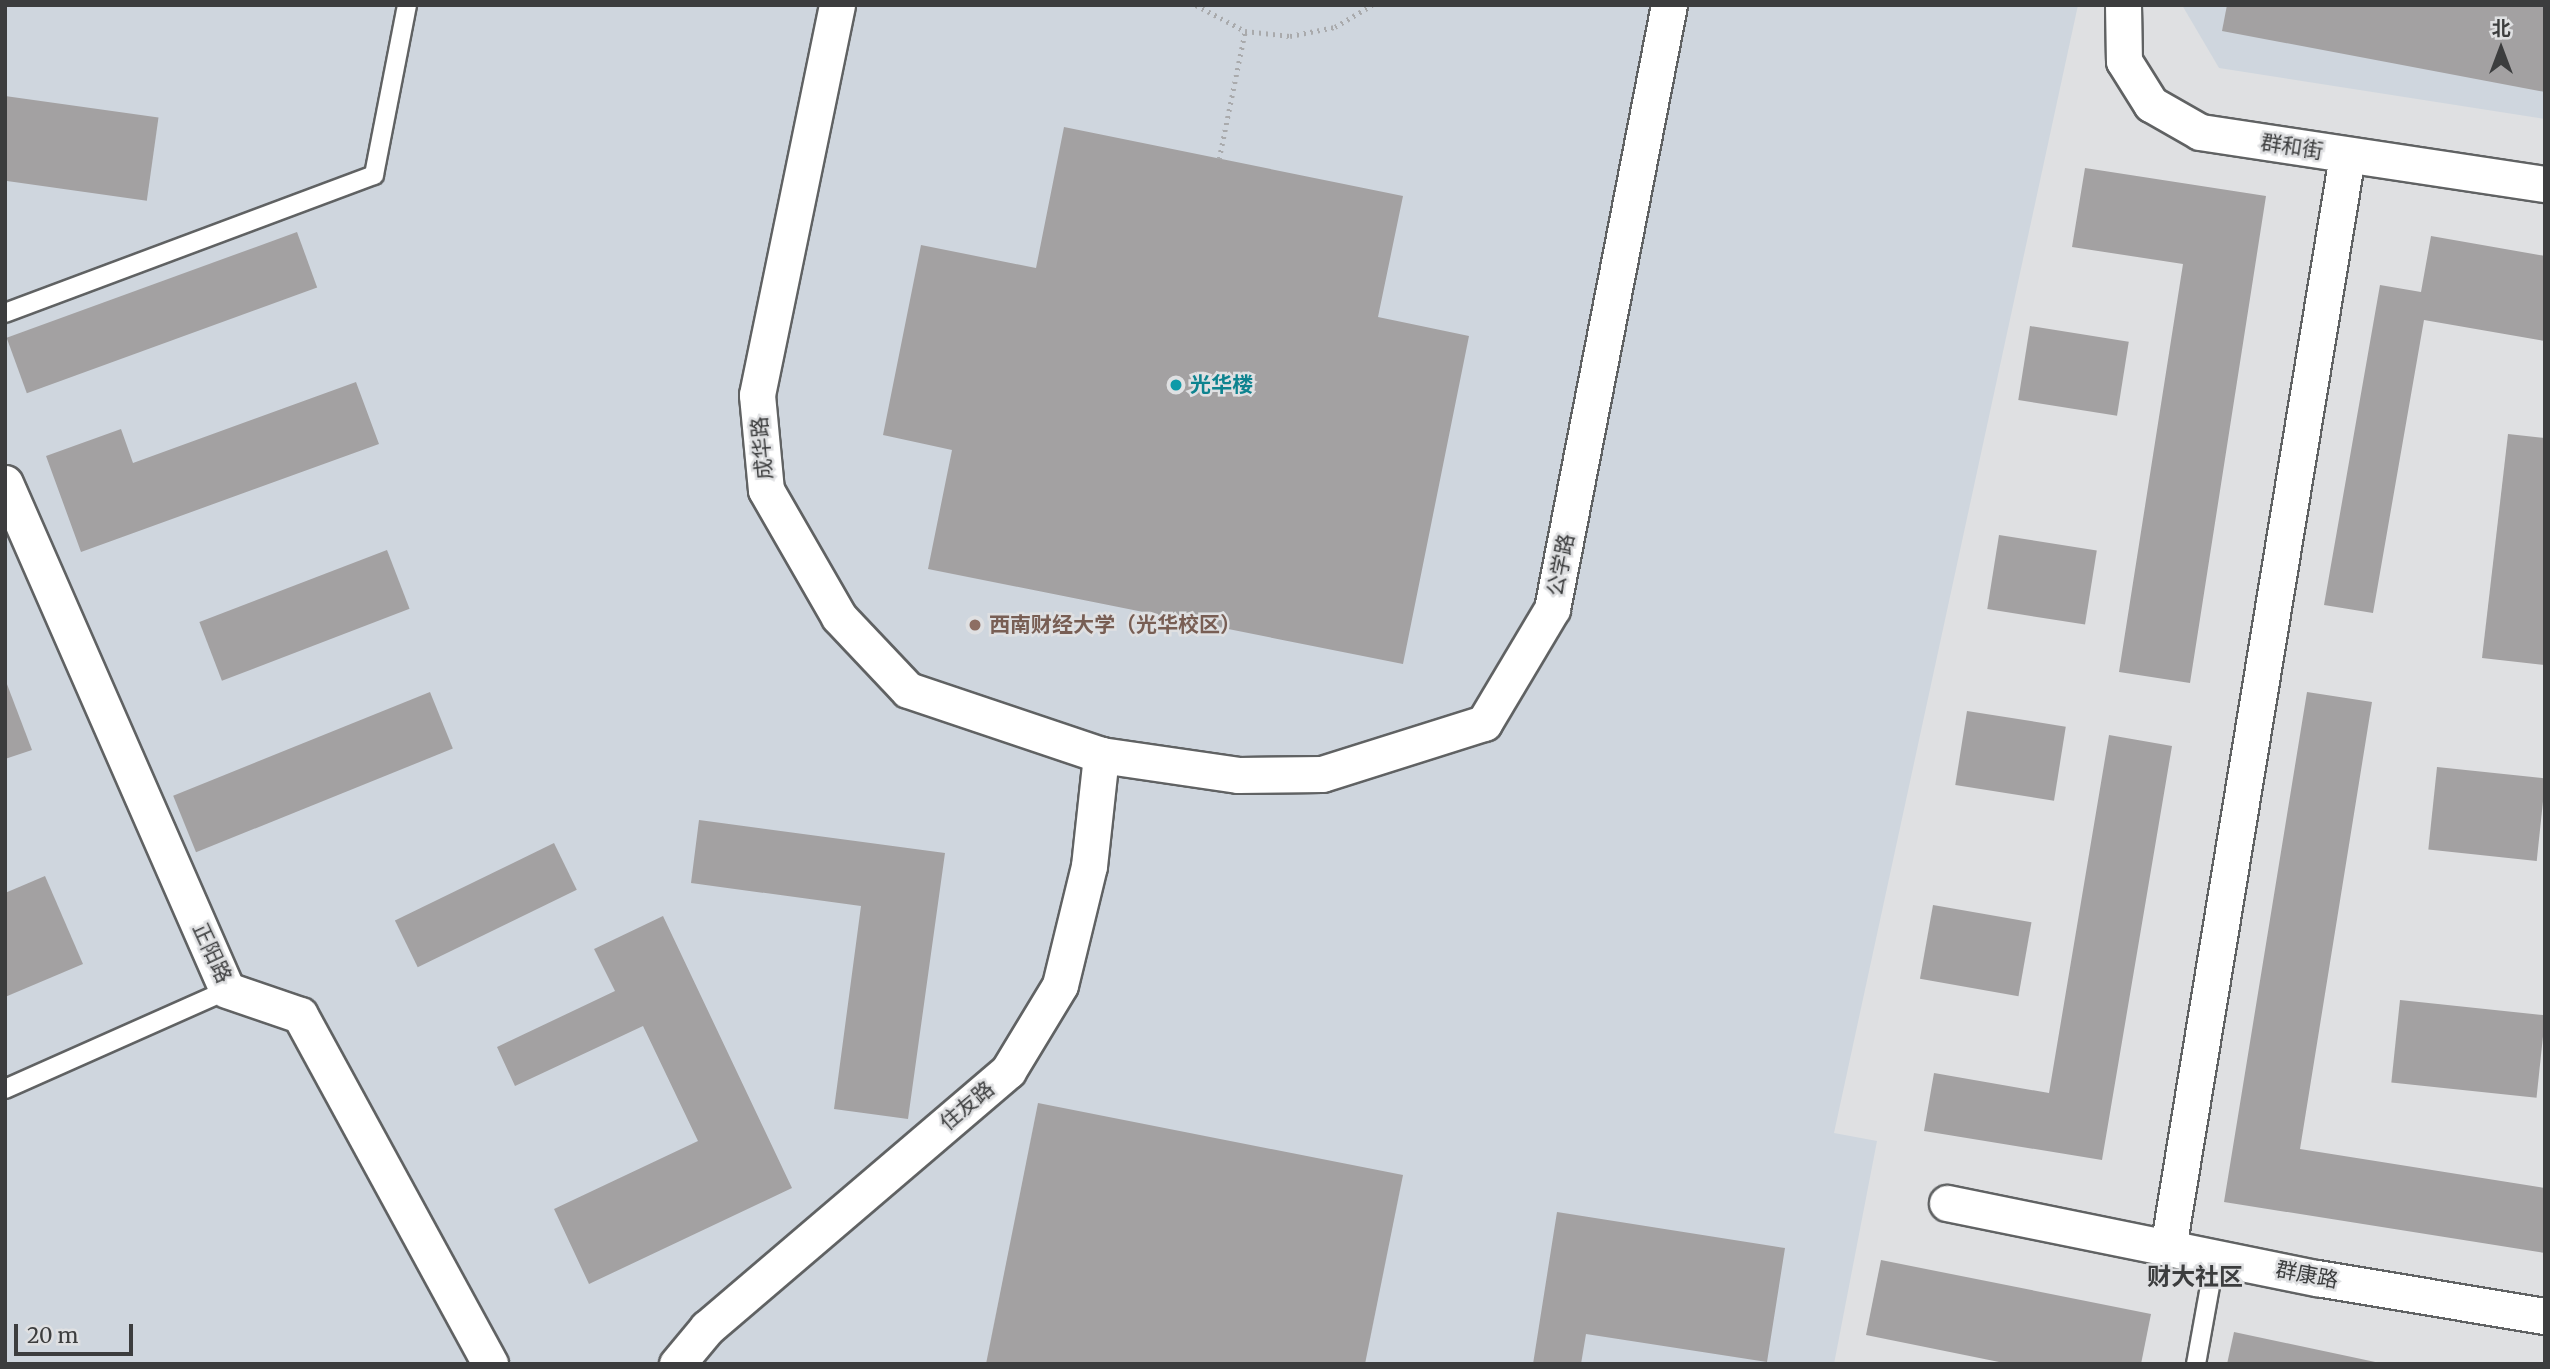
<!DOCTYPE html>
<meta charset="utf-8">
<style>
body{margin:0}
#map{position:relative;width:2550px;height:1369px;overflow:hidden;background:#dfe0e2;font-family:Merriweather,"Noto Sans SC",serif}
div>[style]{position:absolute}
[style*='--x']{left:calc(var(--x)*1px);top:calc(var(--y)*1px);width:calc(var(--w)*1px);rotate:calc(var(--a)*1deg)}
.built>*{inset:0;background:#cfd6de}
.building>*{inset:0;background:#a3a1a2;transform-origin:0 0}
.path>*{height:4.5px;margin-top:-2.25px;transform-origin:0;background:repeating-linear-gradient(90deg,#a9aaac 0 2px,transparent 0 7px)}
.roads{filter:drop-shadow(2px 0 #606263) drop-shadow(-2px 0 #606263) drop-shadow(0 2px #606263) drop-shadow(0 -2px #606263)}
.lane>*{height:18px;margin:-9px;padding:0 9px;transform-origin:9px;border-radius:9px;background:#fff}
.street>*{height:35px;margin:-17.5px;padding:0 17.5px;transform-origin:17.5px;border-radius:17.5px;background:#fff}
.dots>*{width:19px;height:19px;translate:-50% -50%;box-sizing:border-box;border:4px solid #dfe0e2;border-radius:50%}
span{translate:-50% -50%;white-space:nowrap;text-align:center;line-height:1.15;-webkit-text-stroke:5px #dfe0e2;paint-order:stroke}
.street-label{font-size:21px;color:#3c3d3e}
.culture-label{font-size:21px;color:#0d838f;font-weight:700}
.left{translate:0 -50%;text-align:left}
.education-label{font-size:21px;color:#785e54;font-weight:700}
.quarter-label{font-size:24px;color:#3c3d3e;font-weight:700}
.frame{position:absolute;inset:0;border:7px solid #3c3d3e;pointer-events:none}
.north{position:absolute;left:2466px;top:14px;width:70px;height:70px;-webkit-text-stroke:5px #dfe0e2;paint-order:stroke;rotate:0deg;font-size:19px;font-weight:700;line-height:28px;text-align:center;color:#3c3d3e}
.north::after{content:'';display:block;margin:auto;width:24px;height:32px;background:#3c3d3e;clip-path:polygon(50% 0,100% 100%,50% 72%,0 100%)}
.scale{position:absolute;left:14px;top:1324px;width:119px;height:32px;box-sizing:border-box;border:4px solid #3c3d3e;border-top:0;padding-left:9px;font-size:21px;line-height:24px;white-space:nowrap;color:#3c3d3e;-webkit-text-stroke:5px #dfe0e2;paint-order:stroke}
</style>
<div id="map">
<div class="built">
<i style="clip-path:polygon(5px 5px,2078px 5px,1834px 1133px,1877px 1141px,1834px 1364px,5px 1364px)"></i>
<i style="clip-path:polygon(2182px 5px,2545px 5px,2545px 119px,2219px 68px)"></i>
</div>
<div class="building">
<i style="clip-path:polygon(2227px 5px,2545px 5px,2545px 92px,2222px 31px)"></i>
<i style="left:5px;top:96px;width:155px;height:84px;rotate:8deg"></i>
<i style="clip-path:polygon(1064px 127px,1403px 196px,1378px 317px,1469px 336px,1403px 664px,928px 569px,952px 450px,883px 435px,921px 245px,1036px 268px)"></i>
<i style="clip-path:polygon(2085px 168px,2266px 196px,2190px 683px,2119px 672px,2183px 264px,2072px 247px)"></i>
<i style="left:297px;top:232px;width:59px;height:309px;rotate:70deg"></i>
<i style="clip-path:polygon(2431px 236px,2545px 256px,2545px 341px,2424px 320px,2373px 613px,2324px 605px,2380px 285px,2421px 292px)"></i>
<i style="left:2030px;top:326px;width:100px;height:75px;rotate:9deg"></i>
<i style="clip-path:polygon(356px 382px,379px 444px,81px 552px,46px 456px,121px 429px,133px 463px)"></i>
<i style="clip-path:polygon(2508px 434px,2545px 438px,2545px 665px,2482px 658px)"></i>
<i style="left:1999px;top:535px;width:99px;height:75px;rotate:9deg"></i>
<i style="left:387px;top:550px;width:63px;height:201px;rotate:69deg"></i>
<i style="clip-path:polygon(5px 679px,32px 750px,5px 759px)"></i>
<i style="left:430px;top:692px;width:61px;height:277px;rotate:68deg"></i>
<i style="clip-path:polygon(2307px 692px,2372px 702px,2300px 1149px,2545px 1188px,2545px 1253px,2224px 1202px)"></i>
<i style="left:1967px;top:711px;width:100px;height:75px;rotate:9deg"></i>
<i style="clip-path:polygon(2109px 735px,2172px 746px,2102px 1160px,1924px 1131px,1934px 1073px,2049px 1093px)"></i>
<i style="left:2437px;top:767px;width:109px;height:83px;rotate:6deg"></i>
<i style="clip-path:polygon(699px 820px,945px 853px,908px 1119px,834px 1109px,861px 906px,691px 883px)"></i>
<i style="left:554px;top:843px;width:52px;height:177px;rotate:64deg"></i>
<i style="clip-path:polygon(45px 876px,83px 964px,5px 997px,5px 893px)"></i>
<i style="left:1933px;top:905px;width:100px;height:75px;rotate:10deg"></i>
<i style="clip-path:polygon(663px 916px,792px 1188px,589px 1284px,554px 1209px,698px 1141px,643px 1026px,515px 1086px,497px 1047px,615px 991px,594px 949px)"></i>
<i style="left:2400px;top:1000px;width:146px;height:83px;rotate:6deg"></i>
<i style="clip-path:polygon(1038px 1103px,1403px 1175px,1365px 1364px,986px 1364px)"></i>
<i style="clip-path:polygon(1557px 1212px,1785px 1248px,1767px 1362px,1586px 1334px,1581px 1364px,1533px 1364px)"></i>
<i style="clip-path:polygon(1881px 1260px,2151px 1314px,2141px 1364px,2009px 1364px,1866px 1335px)"></i>
<i style="clip-path:polygon(2234px 1332px,2380px 1363px,2380px 1364px,2227px 1364px)"></i>
</div>
<div class="path">
<i style="--x:1196;--y:5;--w:55;--a:28"></i>
<i style="--x:1245;--y:31;--w:45;--a:6.3"></i>
<i style="--x:1290;--y:36;--w:46;--a:-11.3"></i>
<i style="--x:1335;--y:27;--w:43;--a:-30.7"></i>
<i style="--x:1219;--y:159;--w:131;--a:-78.5"></i>
</div>
<div class="roads">
<div class="lane">
<i style="--x:5;--y:313;--w:394;--a:-20.5"></i>
<i style="--x:374;--y:175;--w:173;--a:-79"></i>
<i style="--x:5;--y:1089;--w:243;--a:-24"></i>
<i style="--x:2196;--y:1364;--w:108;--a:-79.8"></i>
</div>
<div class="street">
<i style="--x:837;--y:5;--w:398;--a:101.6"></i>
<i style="--x:757;--y:395;--w:95;--a:84.6"></i>
<i style="--x:766;--y:490;--w:146;--a:60.1"></i>
<i style="--x:839;--y:617;--w:100;--a:46.6"></i>
<i style="--x:908;--y:690;--w:204;--a:18.6"></i>
<i style="--x:1101;--y:755;--w:138;--a:8.3"></i>
<i style="--x:1238;--y:775;--w:84;--a:-0.7"></i>
<i style="--x:1322;--y:774;--w:170;--a:-17.5"></i>
<i style="--x:1484;--y:723;--w:133;--a:-59.2"></i>
<i style="--x:1552;--y:609;--w:615;--a:-79.04"></i>
<i style="--x:2123;--y:5;--w:56;--a:89"></i>
<i style="--x:2124;--y:61;--w:51;--a:57.9"></i>
<i style="--x:2151;--y:104;--w:56;--a:29.7"></i>
<i style="--x:2200;--y:132;--w:349;--a:8.6"></i>
<i style="--x:5;--y:483;--w:553;--a:66.35"></i>
<i style="--x:227;--y:990;--w:77;--a:18.9"></i>
<i style="--x:300;--y:1015;--w:397;--a:61.4"></i>
<i style="--x:1947;--y:1203;--w:378;--a:11.5"></i>
<i style="--x:2317;--y:1278;--w:231;--a:9.5"></i>
<i style="--x:2168;--y:1248;--w:1107;--a:-80.69"></i>
<i style="--x:677;--y:1364;--w:47;--a:-50.2"></i>
<i style="--x:707;--y:1328;--w:396;--a:-40.5"></i>
<i style="--x:1008;--y:1071;--w:100;--a:-58.8"></i>
<i style="--x:1060;--y:985;--w:122;--a:-76.3"></i>
<i style="--x:1089;--y:866;--w:112;--a:-83.8"></i>
</div>
</div>
<div class="dots">
<i style="left:1176px;top:385px;background:#0f9aa8"></i>
<i style="left:975px;top:625px;background:#8d6e63"></i>
</div>
<div class="street-label">
<span style="left:2292px;top:147px;rotate:9deg">群和街</span>
<span style="left:762px;top:448px;rotate:-95deg">成华路</span>
<span style="left:1561px;top:565px;rotate:-79deg">公学路</span>
<span style="left:212px;top:953px;rotate:65deg">正阳路</span>
<span style="left:967px;top:1106px;rotate:-40deg">住友路</span>
<span style="left:2307px;top:1275px;rotate:11deg">群康路</span>
</div>
<div class="culture-label">
<span class="left" style="left:1190px;top:385px">光华楼</span>
</div>
<div class="education-label">
<span class="left" style="left:989px;top:625px">西南财经大学（光华校区）</span>
</div>
<div class="quarter-label">
<span style="left:2195px;top:1277px">财大社区</span>
</div>
<div class="frame"></div>
<div class="north">北</div>
<div class="scale">20 m</div>
</div>
